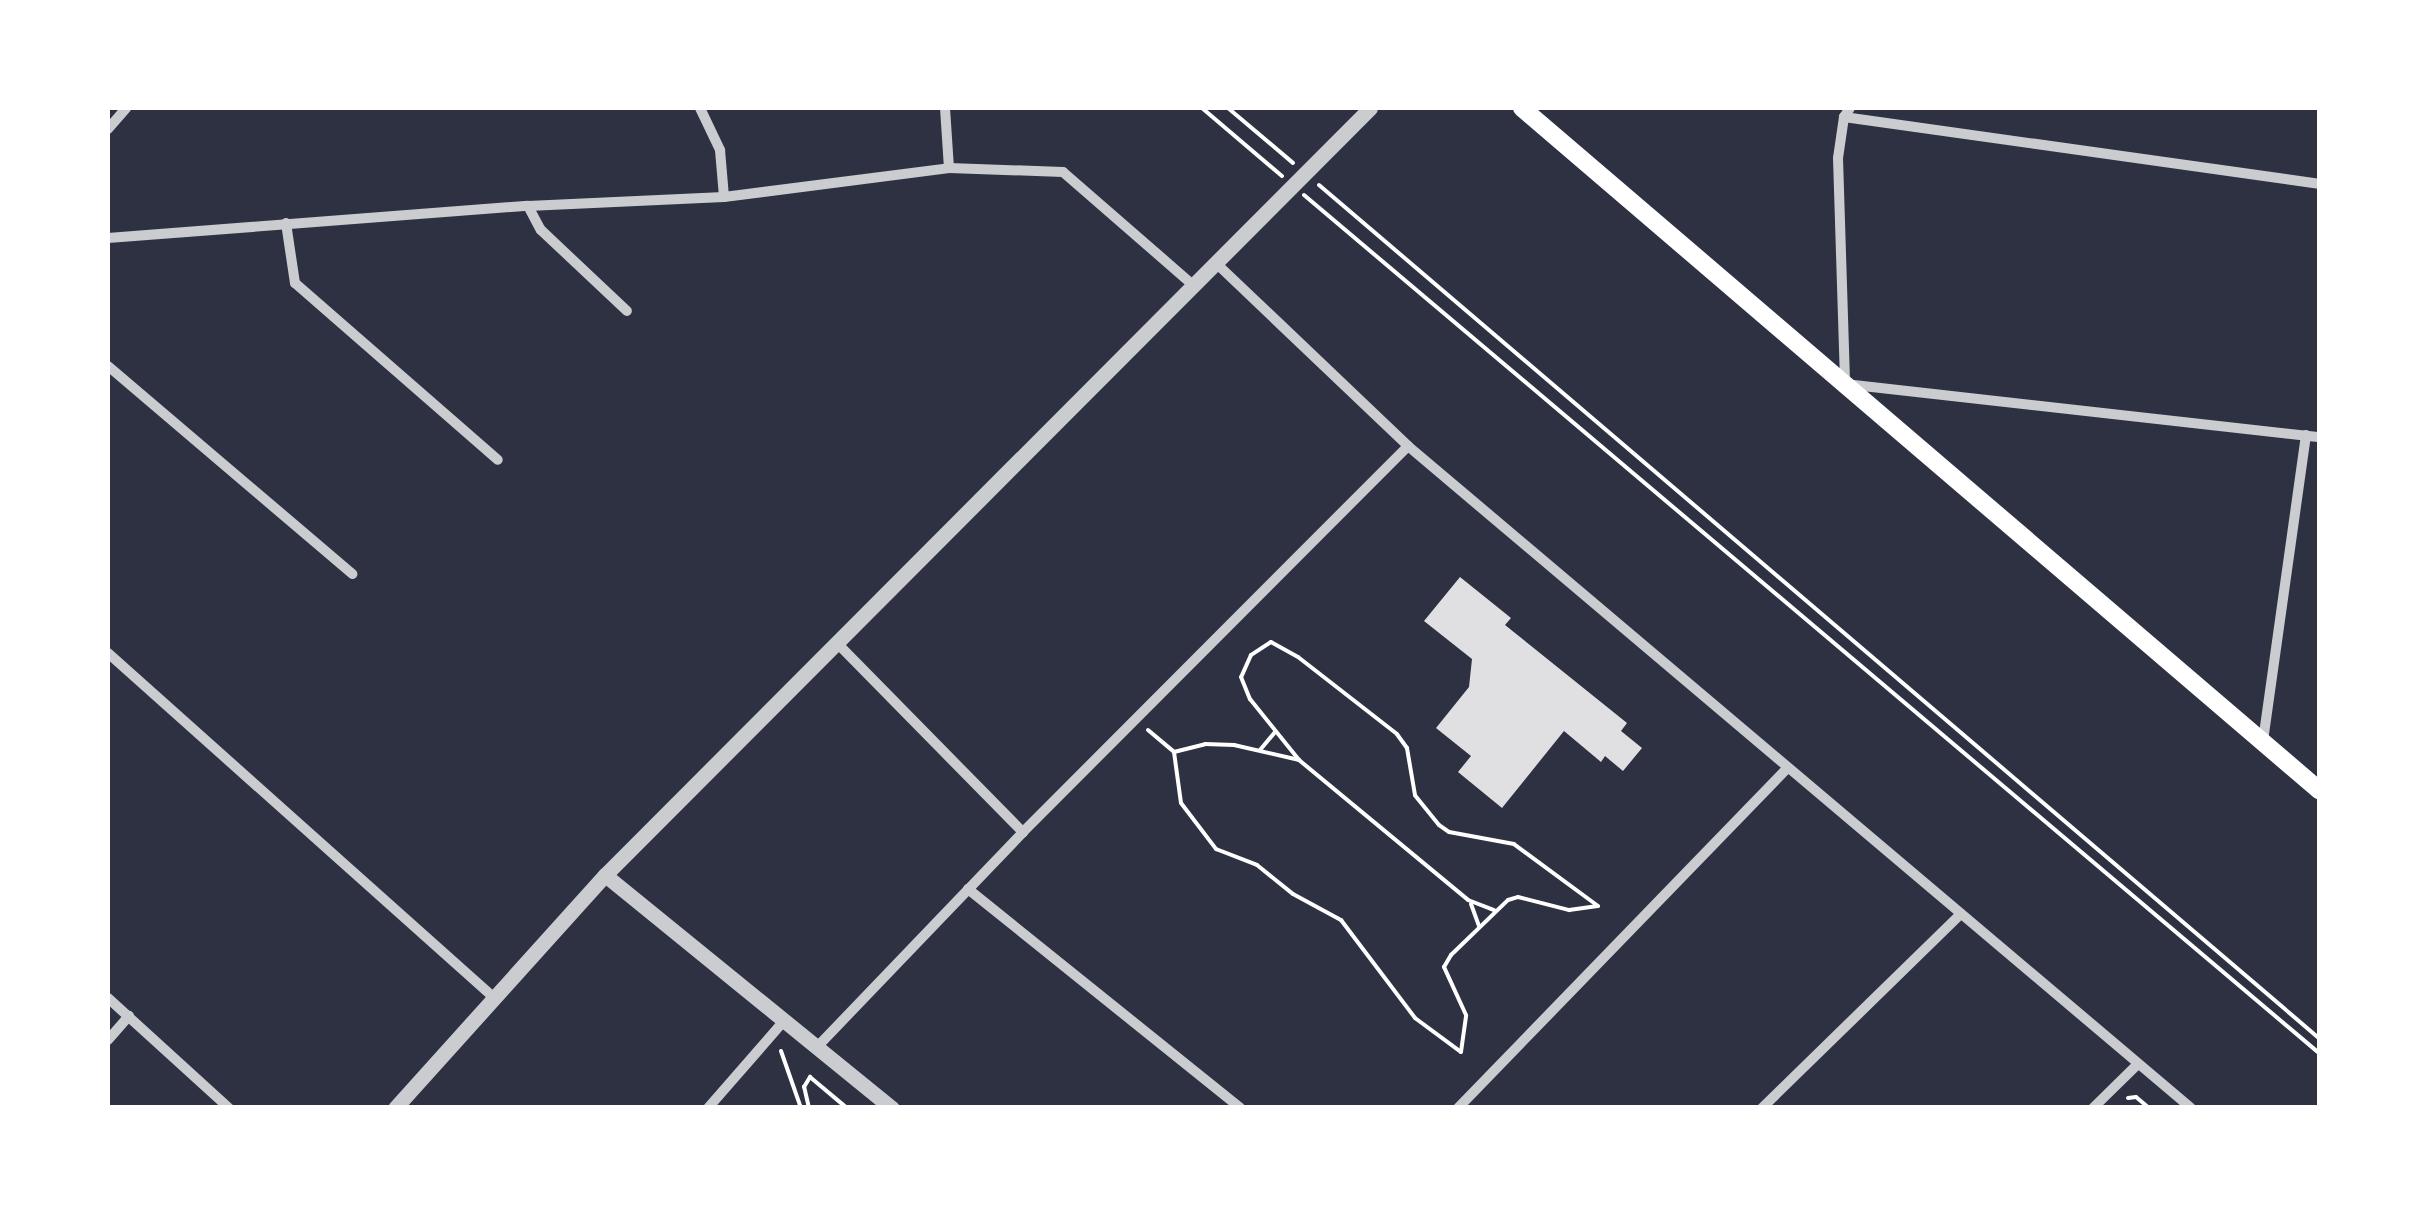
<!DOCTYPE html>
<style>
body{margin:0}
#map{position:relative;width:2427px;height:1215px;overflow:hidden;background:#2d3142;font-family:Arial,sans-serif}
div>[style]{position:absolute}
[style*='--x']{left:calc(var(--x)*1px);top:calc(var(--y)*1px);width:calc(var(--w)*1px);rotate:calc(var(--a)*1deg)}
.building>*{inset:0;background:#e0e0e3}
.path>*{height:4px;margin:-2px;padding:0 2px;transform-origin:2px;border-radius:2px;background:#fff}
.minor>*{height:10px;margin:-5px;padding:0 5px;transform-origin:5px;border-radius:5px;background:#caccd0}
.tertiary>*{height:15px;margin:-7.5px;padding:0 7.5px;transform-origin:7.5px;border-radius:7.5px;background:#caccd0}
.secondary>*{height:18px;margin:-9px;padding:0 9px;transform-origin:9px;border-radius:9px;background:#fff}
span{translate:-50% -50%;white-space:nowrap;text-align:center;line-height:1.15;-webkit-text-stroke:8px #fff;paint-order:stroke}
.frame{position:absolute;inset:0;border:110px solid #fff;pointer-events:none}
</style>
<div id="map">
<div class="building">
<i style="clip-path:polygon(1460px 577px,1511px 618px,1505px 625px,1627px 723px,1621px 731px,1642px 748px,1623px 771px,1605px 756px,1601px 762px,1564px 731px,1502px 808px,1458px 772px,1471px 756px,1436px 728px,1469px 687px,1472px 659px,1424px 621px)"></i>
</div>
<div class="path">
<i style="--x:1202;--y:108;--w:105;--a:40.4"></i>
<i style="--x:1228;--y:108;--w:85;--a:40.2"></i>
<i style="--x:1319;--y:185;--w:1316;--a:40.47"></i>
<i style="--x:1304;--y:195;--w:1330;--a:40.21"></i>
<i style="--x:1148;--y:730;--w:34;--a:40"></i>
<i style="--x:1174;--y:752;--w:51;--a:82.2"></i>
<i style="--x:1181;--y:803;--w:58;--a:52.7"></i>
<i style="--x:1216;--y:849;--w:44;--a:21.3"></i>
<i style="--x:1257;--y:865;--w:46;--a:38.9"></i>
<i style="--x:1293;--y:894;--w:55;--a:28.4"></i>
<i style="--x:1341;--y:920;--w:123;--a:52.9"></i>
<i style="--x:1415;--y:1018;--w:57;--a:36.5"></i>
<i style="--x:1461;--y:1052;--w:37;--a:-82"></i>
<i style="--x:1466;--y:1015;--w:53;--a:-114.6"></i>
<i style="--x:1444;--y:967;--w:14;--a:-60"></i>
<i style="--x:1451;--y:955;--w:79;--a:-44"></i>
<i style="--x:1508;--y:900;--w:10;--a:-17"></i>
<i style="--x:1518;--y:897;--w:53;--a:14.3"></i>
<i style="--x:1569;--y:910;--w:29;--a:-8"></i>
<i style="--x:1598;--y:906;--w:104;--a:-143.6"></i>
<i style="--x:1514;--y:844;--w:66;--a:-169.5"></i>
<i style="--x:1449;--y:832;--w:12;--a:-145"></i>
<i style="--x:1439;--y:825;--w:38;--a:-129"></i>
<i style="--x:1415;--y:795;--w:48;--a:-99.7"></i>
<i style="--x:1407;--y:748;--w:17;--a:-126"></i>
<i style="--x:1397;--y:734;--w:125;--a:-142.1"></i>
<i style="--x:1298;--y:657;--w:31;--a:-151"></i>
<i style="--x:1271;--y:642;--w:24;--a:147"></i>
<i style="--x:1251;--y:655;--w:24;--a:114"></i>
<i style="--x:1241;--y:677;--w:24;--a:68"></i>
<i style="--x:1250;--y:699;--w:78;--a:51.2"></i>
<i style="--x:1260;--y:750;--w:23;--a:-50"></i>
<i style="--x:1174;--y:752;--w:32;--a:-14"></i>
<i style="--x:1205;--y:744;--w:29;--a:2"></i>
<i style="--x:1234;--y:745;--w:67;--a:13"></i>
<i style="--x:1299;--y:760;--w:219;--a:39.6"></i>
<i style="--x:1468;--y:900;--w:28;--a:21"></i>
<i style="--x:1471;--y:904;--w:23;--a:70"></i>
<i style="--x:781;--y:1051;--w:60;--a:70.7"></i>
<i style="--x:2128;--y:1098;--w:8;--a:-7"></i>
<i style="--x:2136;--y:1097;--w:17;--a:40"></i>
<i style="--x:809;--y:1108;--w:22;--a:-103"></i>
<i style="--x:804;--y:1087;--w:12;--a:-59"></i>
<i style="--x:810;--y:1077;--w:48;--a:40"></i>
</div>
<div class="minor">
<i style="--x:700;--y:108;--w:47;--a:64.5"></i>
<i style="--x:720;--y:150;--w:47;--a:85.1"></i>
<i style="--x:945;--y:108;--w:60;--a:86.2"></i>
<i style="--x:1850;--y:108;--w:11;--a:124"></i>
<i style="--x:1844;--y:117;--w:41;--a:98.3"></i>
<i style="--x:1838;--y:158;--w:226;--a:88.2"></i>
<i style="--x:1845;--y:384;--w:478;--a:6.4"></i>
<i style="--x:1844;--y:117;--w:481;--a:8"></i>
<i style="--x:108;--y:129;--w:28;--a:-49"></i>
<i style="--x:528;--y:206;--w:27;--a:62"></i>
<i style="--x:541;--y:230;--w:118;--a:43.3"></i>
<i style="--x:286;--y:223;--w:61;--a:81.5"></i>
<i style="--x:295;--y:283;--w:269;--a:41.1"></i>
<i style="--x:108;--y:238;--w:421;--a:-4.4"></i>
<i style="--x:528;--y:206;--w:196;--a:-2.6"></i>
<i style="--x:724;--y:197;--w:227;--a:-7.3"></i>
<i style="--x:949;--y:168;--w:114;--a:2"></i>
<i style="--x:1063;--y:172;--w:174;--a:41"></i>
<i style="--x:1218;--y:265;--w:262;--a:43.6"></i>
<i style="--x:1408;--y:446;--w:1025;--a:40.21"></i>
<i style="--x:108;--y:366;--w:321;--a:40.4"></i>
<i style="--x:836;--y:642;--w:267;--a:45.5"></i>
<i style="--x:108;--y:653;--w:515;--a:41.77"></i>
<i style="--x:2263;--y:741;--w:309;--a:-82"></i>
<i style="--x:968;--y:889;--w:349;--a:38.8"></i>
<i style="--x:108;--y:998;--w:164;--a:42.3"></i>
<i style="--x:108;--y:1040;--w:32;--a:-49"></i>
<i style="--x:818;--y:1046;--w:296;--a:-46.2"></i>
<i style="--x:1023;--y:832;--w:545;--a:-45.07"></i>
<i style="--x:708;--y:1108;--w:116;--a:-48.9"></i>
<i style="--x:1458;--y:1108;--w:472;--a:-45.9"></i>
<i style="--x:1762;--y:1108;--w:277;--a:-44.3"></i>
<i style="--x:2093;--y:1108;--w:63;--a:-44.4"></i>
</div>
<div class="tertiary">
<i style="--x:605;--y:875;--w:370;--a:39.1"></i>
<i style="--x:395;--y:1108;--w:314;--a:-48"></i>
<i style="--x:605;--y:875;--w:1083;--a:-45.07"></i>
</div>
<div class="secondary">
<i style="--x:1522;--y:108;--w:1050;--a:40.56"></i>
</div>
<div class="frame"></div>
</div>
